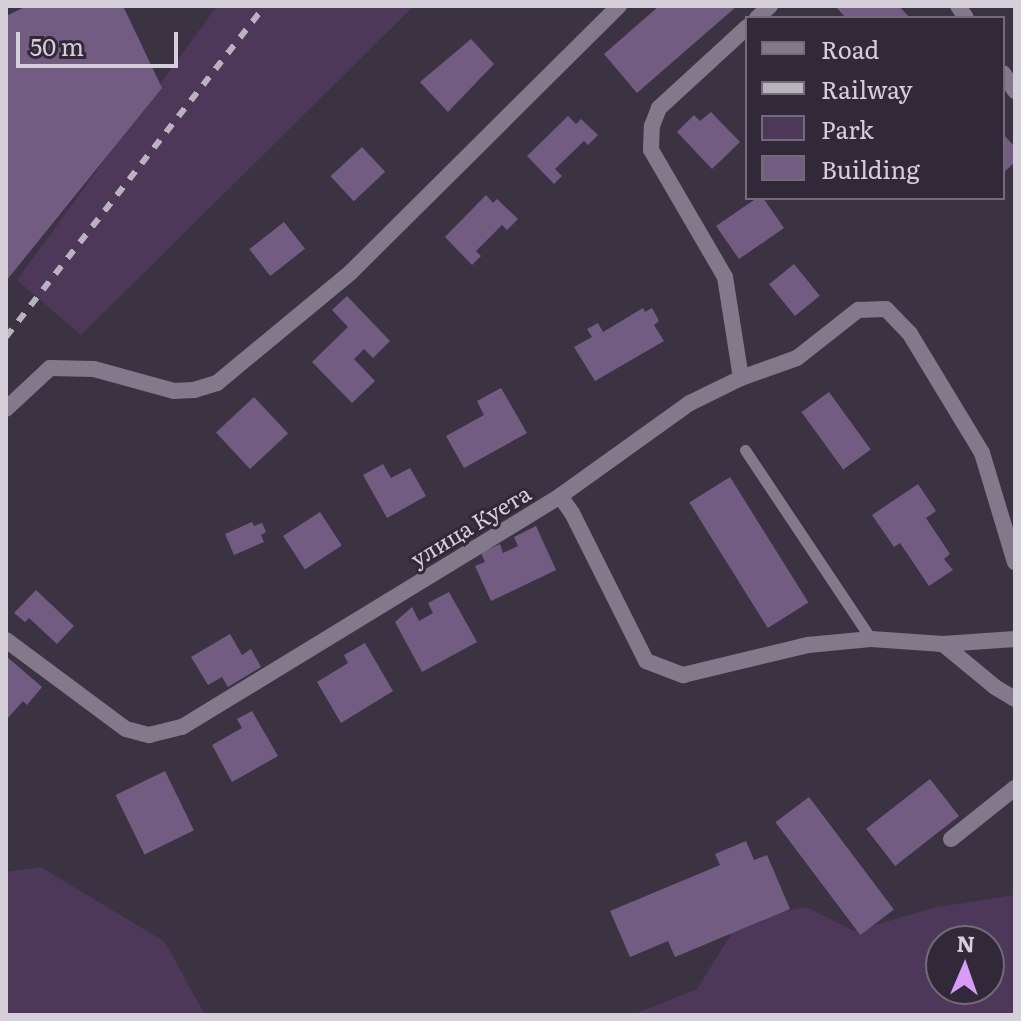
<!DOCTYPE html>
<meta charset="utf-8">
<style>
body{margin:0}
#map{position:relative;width:1021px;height:1021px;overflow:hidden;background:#3c3342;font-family:Literata,serif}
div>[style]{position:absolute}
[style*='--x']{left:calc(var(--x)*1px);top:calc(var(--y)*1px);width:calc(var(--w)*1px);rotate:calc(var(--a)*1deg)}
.green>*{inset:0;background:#4d3859}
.building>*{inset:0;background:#735c81;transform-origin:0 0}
.service>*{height:11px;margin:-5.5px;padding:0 5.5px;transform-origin:5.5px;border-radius:5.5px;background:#84798b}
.minor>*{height:16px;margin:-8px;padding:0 8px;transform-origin:8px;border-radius:8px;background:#84798b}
.rail>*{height:6px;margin-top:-3px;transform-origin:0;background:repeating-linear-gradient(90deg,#b9b3be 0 10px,transparent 0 20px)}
span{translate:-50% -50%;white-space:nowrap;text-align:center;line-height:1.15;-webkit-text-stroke:6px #322938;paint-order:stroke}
.street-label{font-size:22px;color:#d5cfd9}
.frame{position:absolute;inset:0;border:8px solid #d5cfd9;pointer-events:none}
.legend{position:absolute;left:745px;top:16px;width:260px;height:184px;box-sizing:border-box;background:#322938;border:2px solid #736b78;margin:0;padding:10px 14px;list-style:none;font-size:24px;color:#d5cfd9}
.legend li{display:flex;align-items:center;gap:16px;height:40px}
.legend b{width:40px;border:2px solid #736b78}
.north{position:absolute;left:925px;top:925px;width:80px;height:80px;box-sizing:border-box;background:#322938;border:2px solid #736b78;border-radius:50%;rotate:2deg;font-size:22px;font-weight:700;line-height:32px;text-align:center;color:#d5cfd9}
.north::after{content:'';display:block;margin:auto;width:28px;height:36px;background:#d79bf9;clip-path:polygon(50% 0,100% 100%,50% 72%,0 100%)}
.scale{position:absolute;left:16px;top:32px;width:162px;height:36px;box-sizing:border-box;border:4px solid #d5cfd9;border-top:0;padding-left:10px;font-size:24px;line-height:28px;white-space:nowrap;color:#d5cfd9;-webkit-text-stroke:6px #322938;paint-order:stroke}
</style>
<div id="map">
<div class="green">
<i style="clip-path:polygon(217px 6px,414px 6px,81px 335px,17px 280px)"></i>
<i style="clip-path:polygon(41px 867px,165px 942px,205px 1015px,6px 1015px,6px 872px)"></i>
<i style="clip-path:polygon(evenodd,1015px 895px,1015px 1015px,632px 1015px,697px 989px,740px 920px,806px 907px,854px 931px,937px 907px,1015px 895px,941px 941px,989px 941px,989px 989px,941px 989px,941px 941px)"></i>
</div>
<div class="building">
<i style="clip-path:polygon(27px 6px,123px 6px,162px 88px,6px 281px,6px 16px)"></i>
<i style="clip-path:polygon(659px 6px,737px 6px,637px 93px,604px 54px)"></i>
<i style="clip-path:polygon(835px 6px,899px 6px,910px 18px,846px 18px)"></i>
<i style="clip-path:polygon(471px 39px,494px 64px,448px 112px,420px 82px)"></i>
<i style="clip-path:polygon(711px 112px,740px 142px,712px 169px,677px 132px,694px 115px,700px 121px)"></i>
<i style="clip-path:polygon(568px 116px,576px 124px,581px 119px,598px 135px,588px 145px,584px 141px,555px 169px,562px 176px,554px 184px,527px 156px)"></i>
<i style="clip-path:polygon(1003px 134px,1015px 147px,1015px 162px,1003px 173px)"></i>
<i style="left:362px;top:147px;width:34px;height:43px;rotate:47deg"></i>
<i style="clip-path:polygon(486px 195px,493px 203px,497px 199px,518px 219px,507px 230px,502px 225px,476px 251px,481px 256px,472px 265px,445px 237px)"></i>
<i style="clip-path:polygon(757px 198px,763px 198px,784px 228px,739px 259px,716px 226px)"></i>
<i style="left:284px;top:222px;width:34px;height:44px;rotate:52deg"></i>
<i style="left:794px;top:264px;width:41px;height:32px;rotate:51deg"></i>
<i style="clip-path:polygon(347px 296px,390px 341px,373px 358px,364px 349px,354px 359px,375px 381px,352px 403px,312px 362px,348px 327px,332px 310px)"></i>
<i style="clip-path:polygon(643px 308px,645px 312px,652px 308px,659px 321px,654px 325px,664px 341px,595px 381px,574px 347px,592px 337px,587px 329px,598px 323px,603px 332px)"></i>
<i style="clip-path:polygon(501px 388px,527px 433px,464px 468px,446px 436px,484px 415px,477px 401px)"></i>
<i style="left:829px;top:392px;width:71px;height:34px;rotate:54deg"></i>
<i style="left:254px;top:397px;width:50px;height:52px;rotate:47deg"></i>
<i style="clip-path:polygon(383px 464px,391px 478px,410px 468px,426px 496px,387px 518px,363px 475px)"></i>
<i style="left:730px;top:477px;width:148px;height:48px;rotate:58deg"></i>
<i style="clip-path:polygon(918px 484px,936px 511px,926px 518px,950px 554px,944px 559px,953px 570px,929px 586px,900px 543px,894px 547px,872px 515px)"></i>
<i style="left:320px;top:512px;width:40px;height:44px;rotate:57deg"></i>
<i style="clip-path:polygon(252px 522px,254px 526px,262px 523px,266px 532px,261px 535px,264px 542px,234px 555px,225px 534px)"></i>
<i style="clip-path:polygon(536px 526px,556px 570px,491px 601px,475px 566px,485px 562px,481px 553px,500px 544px,503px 553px,518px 546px,514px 537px)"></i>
<i style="clip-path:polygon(36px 590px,74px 626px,57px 644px,29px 618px,25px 622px,14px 613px)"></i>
<i style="clip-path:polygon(449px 592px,477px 642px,422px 672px,395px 622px,412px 607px,419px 621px,433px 613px,428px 603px)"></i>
<i style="clip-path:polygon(230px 634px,242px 655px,251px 649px,261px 667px,228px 687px,222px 677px,208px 685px,191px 657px)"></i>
<i style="clip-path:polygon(365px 643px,393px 691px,341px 723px,317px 682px,348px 663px,344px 655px)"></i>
<i style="clip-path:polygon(6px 656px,42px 687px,27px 705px,23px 701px,6px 720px)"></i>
<i style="clip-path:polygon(252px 711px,278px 756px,232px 782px,212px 745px,242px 728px,237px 719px)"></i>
<i style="left:165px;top:771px;width:66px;height:55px;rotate:64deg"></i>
<i style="left:930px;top:779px;width:47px;height:81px;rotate:52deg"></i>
<i style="left:809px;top:797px;width:141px;height:42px;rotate:53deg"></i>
<i style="clip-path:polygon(746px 841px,754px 860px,767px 855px,790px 909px,675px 957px,668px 941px,630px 957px,610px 911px,720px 865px,715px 854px)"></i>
</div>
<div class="service">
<i style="--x:745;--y:450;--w:227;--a:56.3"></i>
</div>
<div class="minor">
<i style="--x:958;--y:6;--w:14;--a:56"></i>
<i style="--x:757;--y:18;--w:18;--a:-43"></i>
<i style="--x:1003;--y:73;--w:22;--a:56"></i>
<i style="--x:741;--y:378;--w:102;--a:-99"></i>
<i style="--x:725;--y:277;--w:147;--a:-120.2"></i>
<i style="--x:651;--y:150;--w:24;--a:-88"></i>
<i style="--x:652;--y:126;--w:19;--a:-69"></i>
<i style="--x:659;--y:108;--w:120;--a:-42.6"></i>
<i style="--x:6;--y:409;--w:60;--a:-43"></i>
<i style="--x:50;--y:368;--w:44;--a:1.3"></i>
<i style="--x:94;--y:369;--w:83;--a:15.4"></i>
<i style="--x:174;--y:391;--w:20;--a:-3"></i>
<i style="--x:194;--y:390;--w:24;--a:-17"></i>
<i style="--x:217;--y:383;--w:173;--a:-39.6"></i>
<i style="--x:350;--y:273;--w:379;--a:-44.8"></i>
<i style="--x:560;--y:496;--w:160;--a:-35.6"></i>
<i style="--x:690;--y:403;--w:57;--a:-26.1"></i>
<i style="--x:741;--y:378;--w:59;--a:-19.7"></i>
<i style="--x:797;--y:358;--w:78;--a:-38.2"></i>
<i style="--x:858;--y:310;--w:28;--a:-2"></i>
<i style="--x:886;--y:309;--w:35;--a:46"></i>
<i style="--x:910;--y:334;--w:139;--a:58.8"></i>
<i style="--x:982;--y:453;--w:114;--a:73.2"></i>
<i style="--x:6;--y:640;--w:149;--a:36.6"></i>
<i style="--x:126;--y:729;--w:24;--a:15"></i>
<i style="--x:149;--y:735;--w:34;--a:-14"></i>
<i style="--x:182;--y:727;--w:443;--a:-31.4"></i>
<i style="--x:560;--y:496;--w:21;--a:55"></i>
<i style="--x:572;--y:513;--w:165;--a:63.4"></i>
<i style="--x:646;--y:661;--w:40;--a:21"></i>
<i style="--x:683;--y:675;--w:129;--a:-13.5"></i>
<i style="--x:808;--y:645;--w:63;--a:-5.4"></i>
<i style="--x:871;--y:639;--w:72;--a:4"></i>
<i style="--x:943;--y:644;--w:72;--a:-4"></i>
<i style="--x:943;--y:644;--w:67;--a:39.6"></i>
<i style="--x:995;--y:687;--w:23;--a:31"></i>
<i style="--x:951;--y:839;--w:82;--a:-38.6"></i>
</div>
<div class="rail">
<i style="--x:6;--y:337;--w:420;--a:-52"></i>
</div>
<div class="street-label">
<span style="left:470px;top:525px;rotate:-31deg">улица Куета</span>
</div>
<div class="frame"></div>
<ul class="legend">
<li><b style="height:10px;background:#84798b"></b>Road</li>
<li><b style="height:10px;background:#b9b3be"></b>Railway</li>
<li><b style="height:22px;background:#4d3859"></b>Park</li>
<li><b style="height:22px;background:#735c81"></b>Building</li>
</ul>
<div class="north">N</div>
<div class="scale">50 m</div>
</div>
